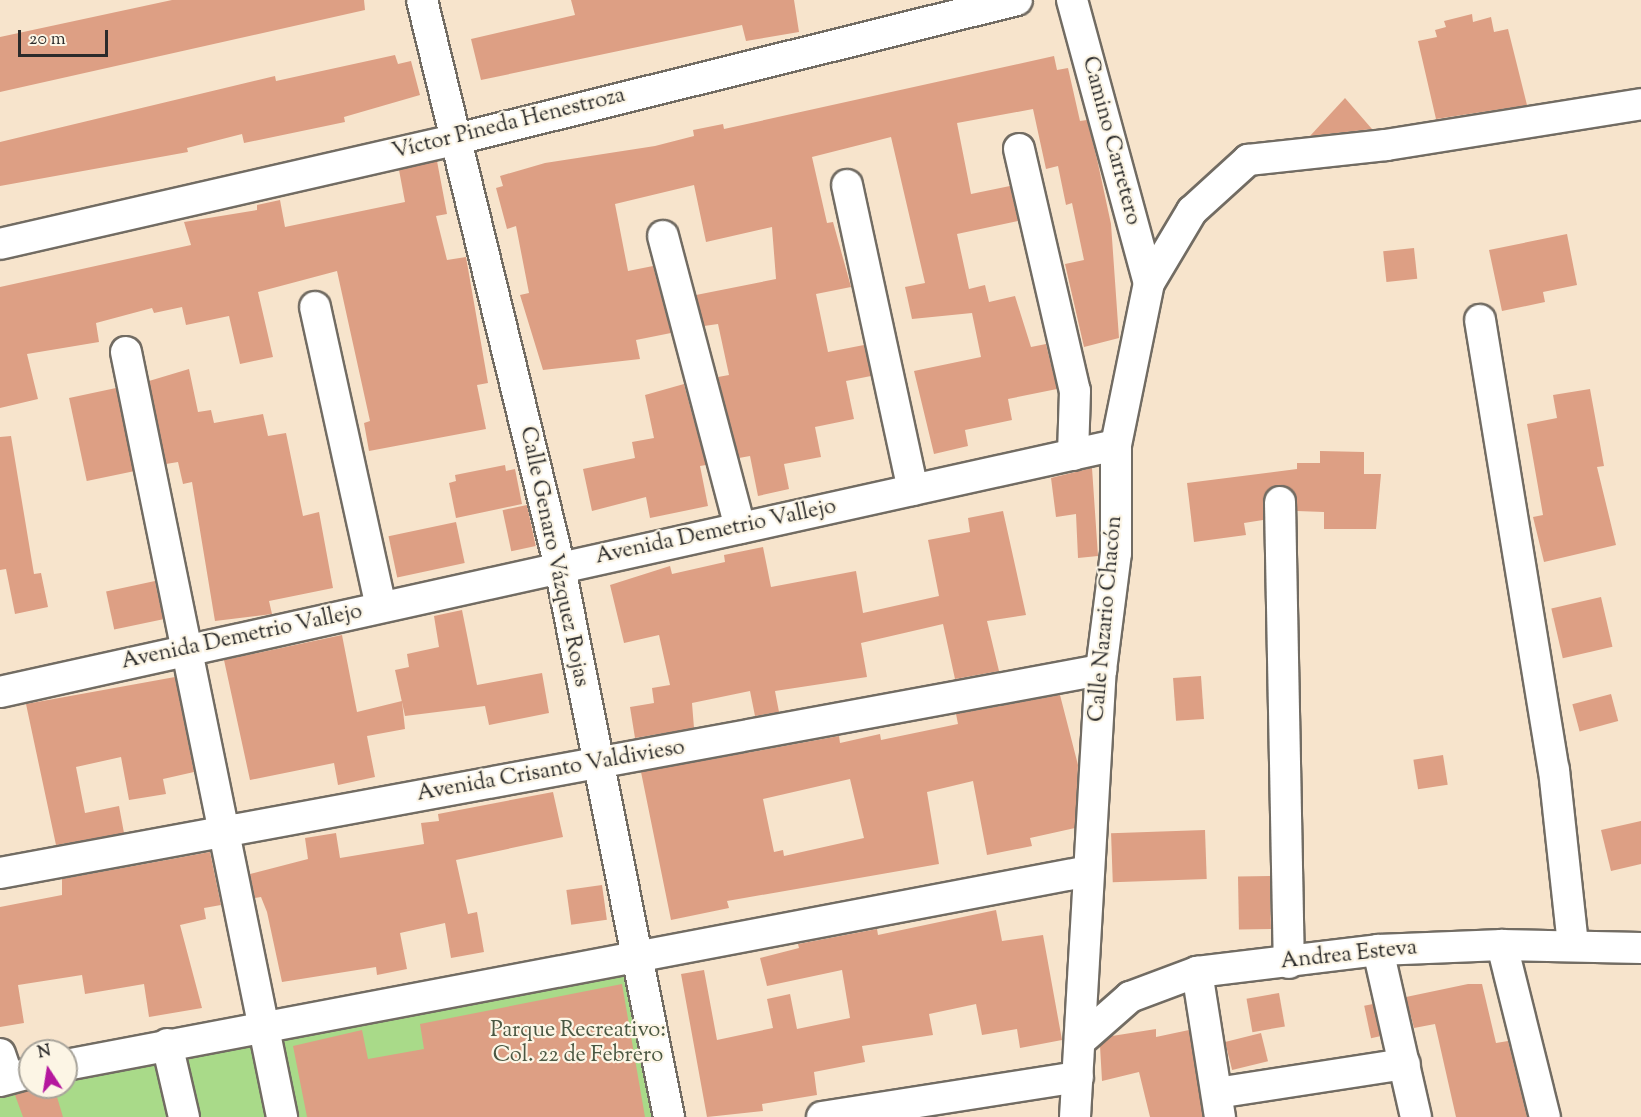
<!DOCTYPE html>
<meta charset="utf-8">
<style>
body{margin:0}
#map{position:relative;width:1641px;height:1117px;overflow:hidden;background:#f7e4cc;font-family:"Sorts Mill Goudy",serif}
div>[style]{position:absolute}
[style*='--x']{left:calc(var(--x)*1px);top:calc(var(--y)*1px);width:calc(var(--w)*1px);rotate:calc(var(--a)*1deg)}
.green>*{inset:0;background:#a9da89}
.building>*{inset:0;background:#dd9f84;transform-origin:0 0}
.roads{filter:drop-shadow(2px 0 #726c63) drop-shadow(-2px 0 #726c63) drop-shadow(0 2px #726c63) drop-shadow(0 -2px #726c63)}
.street>*{height:30px;margin:-15px;padding:0 15px;transform-origin:15px;border-radius:15px;background:#fff}
span{translate:-50% -50%;white-space:nowrap;text-align:center;line-height:1.15;-webkit-text-stroke:4.5px #fcf5e5;paint-order:stroke}
.street-label{font-size:22px;color:#2b2b2b}
.park-label{font-size:22px;color:#4a5742}
.north{position:absolute;left:18px;top:1039px;width:60px;height:60px;box-sizing:border-box;background:#fcf5e5;border:2px solid #a8a49b;border-radius:50%;rotate:348deg;font-size:16px;font-weight:700;line-height:24px;text-align:center;color:#2b2b2b}
.north::after{content:'';display:block;margin:auto;width:21px;height:27px;background:#b5179e;clip-path:polygon(50% 0,100% 100%,50% 72%,0 100%)}
.scale{position:absolute;left:18px;top:30px;width:90px;height:27px;box-sizing:border-box;border:3px solid #2b2b2b;border-top:0;padding-left:8px;font-size:18px;line-height:21px;white-space:nowrap;color:#2b2b2b;-webkit-text-stroke:4px #fcf5e5;paint-order:stroke}
</style>
<div id="map">
<div class="green">
<i style="clip-path:polygon(635px 958px,669px 1117px,0 1117px,0 1081px,66px 1087px,66px 1065px)"></i>
</div>
<div class="building">
<i style="clip-path:polygon(172px 0,364px 0,365px 10px,0 92px,0 37px)"></i>
<i style="clip-path:polygon(571px 0,794px 0,799px 32px,746px 41px,742px 25px,481px 80px,471px 39px,575px 15px)"></i>
<i style="clip-path:polygon(1472px 14px,1473px 22px,1491px 17px,1494px 32px,1508px 29px,1527px 105px,1436px 119px,1418px 41px,1437px 37px,1435px 30px,1446px 27px,1444px 21px)"></i>
<i style="clip-path:polygon(395px 55px,398px 64px,411px 61px,420px 95px,344px 117px,345px 122px,244px 143px,242px 134px,187px 148px,188px 152px,0 186px,0 142px,275px 76px,276px 81px)"></i>
<i style="clip-path:polygon(1054px 56px,1057px 70px,1068px 68px,1080px 121px,1087px 120px,1097px 159px,1111px 224px,1119px 338px,1084px 347px,1065px 264px,1084px 260px,1072px 203px,1066px 205px,1058px 166px,1046px 169px,1033px 109px,957px 123px,971px 194px,1010px 186px,1018px 221px,957px 234px,969px 289px,985px 285px,989px 302px,1015px 296px,1031px 347px,1046px 344px,1057px 389px,1008px 399px,1012px 420px,965px 430px,968px 446px,934px 454px,914px 371px,981px 357px,972px 313px,912px 319px,905px 287px,925px 283px,891px 137px,812px 157px,827px 223px,833px 222px,851px 287px,816px 294px,828px 352px,864px 345px,871px 376px,846px 381px,854px 419px,815px 427px,821px 457px,784px 464px,789px 489px,758px 496px,750px 456px,739px 458px,718px 377px,729px 375px,718px 324px,704px 326px,696px 295px,776px 279px,772px 227px,706px 242px,694px 185px,615px 204px,628px 271px,653px 266px,671px 333px,636px 340px,640px 359px,543px 370px,520px 295px,529px 293px,516px 226px,507px 229px,496px 188px,503px 186px,500px 176px,545px 163px,655px 146px,694px 136px,693px 130px,723px 124px,724px 129px)"></i>
<i style="clip-path:polygon(1345px 98px,1372px 129px,1310px 136px)"></i>
<i style="clip-path:polygon(437px 161px,447px 214px,436px 216px,447px 260px,466px 257px,488px 383px,477px 385px,486px 429px,369px 451px,364px 423px,370px 421px,337px 271px,258px 292px,273px 357px,240px 364px,229px 316px,186px 325px,182px 307px,154px 313px,152px 308px,96px 323px,99px 342px,27px 354px,38px 399px,0 408px,0 287px,191px 245px,184px 222px,257px 210px,257px 205px,280px 200px,285px 227px,405px 202px,399px 170px)"></i>
<i style="clip-path:polygon(1567px 234px,1577px 285px,1543px 292px,1545px 302px,1502px 311px,1489px 250px)"></i>
<i style="left:1414px;top:248px;width:31px;height:31px;rotate:84deg"></i>
<i style="clip-path:polygon(189px 369px,198px 412px,211px 410px,214px 423px,263px 414px,268px 436px,286px 433px,303px 516px,319px 512px,333px 588px,269px 601px,272px 614px,215px 621px,192px 482px,183px 484px,178px 462px,166px 464px,149px 381px)"></i>
<i style="clip-path:polygon(684px 384px,706px 465px,700px 466px,708px 506px,650px 518px,646px 497px,592px 511px,583px 469px,635px 458px,632px 442px,654px 438px,645px 395px)"></i>
<i style="left:116px;top:388px;width:85px;height:48px;rotate:78deg"></i>
<i style="clip-path:polygon(1590px 389px,1604px 466px,1597px 467px,1616px 545px,1544px 562px,1533px 517px,1543px 515px,1527px 424px,1557px 418px,1553px 395px)"></i>
<i style="clip-path:polygon(11px 436px,34px 574px,41px 573px,48px 607px,15px 614px,6px 569px,0 570px,0 437px)"></i>
<i style="clip-path:polygon(1320px 451px,1364px 452px,1364px 474px,1381px 474px,1376px 529px,1324px 529px,1324px 512px,1297px 511px,1294px 493px,1279px 485px,1265px 494px,1263px 520px,1244px 523px,1246px 535px,1194px 542px,1187px 483px,1297px 469px,1297px 463px,1320px 463px)"></i>
<i style="clip-path:polygon(505px 465px,506px 471px,515px 469px,522px 504px,456px 518px,449px 483px,456px 481px,455px 475px)"></i>
<i style="clip-path:polygon(1092px 468px,1098px 556px,1078px 558px,1076px 514px,1056px 517px,1051px 478px)"></i>
<i style="left:527px;top:505px;width:42px;height:25px;rotate:78deg"></i>
<i style="clip-path:polygon(1003px 511px,1026px 615px,987px 621px,999px 671px,955px 679px,943px 624px,861px 643px,867px 677px,775px 691px,779px 712px,755px 716px,750px 691px,692px 703px,694px 728px,635px 738px,630px 707px,654px 703px,652px 688px,670px 685px,659px 635px,624px 643px,610px 585px,670px 566px,672px 574px,725px 562px,724px 555px,763px 547px,771px 587px,856px 571px,863px 613px,939px 596px,928px 540px,970px 532px,968px 518px)"></i>
<i style="left:456px;top:522px;width:42px;height:69px;rotate:78deg"></i>
<i style="left:155px;top:581px;width:39px;height:50px;rotate:78deg"></i>
<i style="left:1601px;top:597px;width:51px;height:51px;rotate:77deg"></i>
<i style="clip-path:polygon(462px 610px,477px 685px,542px 673px,549px 713px,489px 725px,485px 706px,405px 716px,395px 670px,409px 667px,407px 654px,439px 647px,434px 616px)"></i>
<i style="clip-path:polygon(342px 635px,357px 712px,402px 701px,405px 729px,367px 736px,375px 777px,338px 785px,334px 763px,250px 780px,224px 660px)"></i>
<i style="left:1201px;top:676px;width:43px;height:28px;rotate:86deg"></i>
<i style="clip-path:polygon(175px 677px,194px 772px,163px 779px,166px 794px,129px 800px,121px 757px,76px 767px,85px 813px,119px 806px,124px 833px,56px 845px,26px 704px)"></i>
<i style="left:1611px;top:694px;width:28px;height:40px;rotate:75deg"></i>
<i style="clip-path:polygon(evenodd,1060px 695px,1078px 765px,1075px 828px,1030px 838px,1032px 846px,987px 855px,973px 781px,927px 792px,939px 864px,727px 901px,729px 908px,671px 920px,641px 772px,839px 736px,840px 743px,880px 734px,881px 740px,958px 724px,956px 714px,1060px 695px,850px 779px,864px 838px,784px 856px,783px 850px,774px 852px,763px 799px,850px 779px)"></i>
<i style="left:1443px;top:755px;width:30px;height:30px;rotate:81deg"></i>
<i style="clip-path:polygon(553px 792px,563px 837px,456px 860px,468px 914px,477px 912px,484px 952px,451px 958px,445px 923px,400px 933px,407px 969px,377px 975px,376px 967px,282px 982px,267px 912px,261px 897px,255px 898px,250px 874px,308px 859px,305px 838px,336px 833px,340px 858px,424px 844px,421px 823px,439px 821px,438px 814px)"></i>
<i style="clip-path:polygon(1641px 821px,1641px 864px,1611px 871px,1601px 830px)"></i>
<i style="left:1205px;top:830px;width:49px;height:94px;rotate:88deg"></i>
<i style="clip-path:polygon(210px 852px,221px 905px,204px 908px,206px 919px,180px 925px,202px 1008px,149px 1017px,144px 984px,85px 994px,82px 975px,18px 985px,24px 1023px,0 1027px,0 907px,62px 895px,62px 879px)"></i>
<i style="left:1270px;top:876px;width:53px;height:32px;rotate:89deg"></i>
<i style="left:602px;top:885px;width:35px;height:36px;rotate:82deg"></i>
<i style="clip-path:polygon(996px 910px,1002px 941px,1043px 935px,1062px 1040px,1020px 1048px,1017px 1029px,982px 1035px,976px 1004px,929px 1014px,933px 1035px,862px 1046px,865px 1062px,814px 1072px,817px 1095px,762px 1104px,763px 1111px,707px 1117px,681px 974px,704px 970px,717px 1040px,773px 1028px,767px 999px,790px 994px,797px 1029px,850px 1018px,842px 970px,767px 986px,760px 958px,799px 948px,798px 944px,877px 929px,878px 935px)"></i>
<i style="clip-path:polygon(622px 984px,645px 1117px,307px 1117px,293px 1046px,362px 1030px,368px 1059px,424px 1049px,420px 1024px)"></i>
<i style="clip-path:polygon(1468px 984px,1482px 984px,1496px 1043px,1508px 1041px,1527px 1117px,1456px 1117px,1435px 1024px,1414px 1028px,1406px 997px)"></i>
<i style="left:1279px;top:993px;width:34px;height:33px;rotate:80deg"></i>
<i style="left:1373px;top:1004px;width:33px;height:9px;rotate:78deg"></i>
<i style="clip-path:polygon(1156px 1029px,1156px 1037px,1189px 1030px,1203px 1117px,1150px 1117px,1139px 1072px,1102px 1081px,1100px 1046px,1112px 1036px)"></i>
<i style="left:1261px;top:1033px;width:29px;height:37px;rotate:76deg"></i>
<i style="clip-path:polygon(39px 1087px,54px 1087px,63px 1117px,23px 1117px,15px 1095px)"></i>
</div>
<div class="roads">
<div class="street">
<i style="--x:422;--y:0;--w:585;--a:76.34"></i>
<i style="--x:560;--y:568;--w:560;--a:78.77"></i>
<i style="--x:1072;--y:0;--w:293;--a:74.8"></i>
<i style="--x:1019;--y:149;--w:248;--a:77"></i>
<i style="--x:1075;--y:391;--w:64;--a:91.8"></i>
<i style="--x:847;--y:185;--w:312;--a:77.8"></i>
<i style="--x:663;--y:236;--w:302;--a:75.2"></i>
<i style="--x:0;--y:244;--w:465;--a:-12.9"></i>
<i style="--x:453;--y:140;--w:581;--a:-13.94"></i>
<i style="--x:315;--y:307;--w:307;--a:77.6"></i>
<i style="--x:1480;--y:320;--w:456;--a:80.7"></i>
<i style="--x:1554;--y:770;--w:176;--a:83.8"></i>
<i style="--x:126;--y:352;--w:781;--a:78.47"></i>
<i style="--x:1280;--y:502;--w:461;--a:88.9"></i>
<i style="--x:0;--y:692;--w:1143;--a:-12.48"></i>
<i style="--x:0;--y:873;--w:1120;--a:-10.45"></i>
<i style="--x:1502;--y:945;--w:177;--a:76"></i>
<i style="--x:1378;--y:950;--w:171;--a:77.2"></i>
<i style="--x:1197;--y:972;--w:147;--a:81"></i>
<i style="--x:1080;--y:1041;--w:67;--a:-41.3"></i>
<i style="--x:1130;--y:997;--w:72;--a:-20.5"></i>
<i style="--x:1197;--y:972;--w:182;--a:-6.9"></i>
<i style="--x:1378;--y:950;--w:124;--a:-2.3"></i>
<i style="--x:1502;--y:945;--w:139;--a:1.2"></i>
<i style="--x:167;--y:1044;--w:75;--a:76.9"></i>
<i style="--x:0;--y:1054;--w:24;--a:71"></i>
<i style="--x:66;--y:1065;--w:1041;--a:-10.74"></i>
<i style="--x:0;--y:1081;--w:31;--a:-15"></i>
<i style="--x:1217;--y:1093;--w:190;--a:-8.8"></i>
<i style="--x:822;--y:1117;--w:259;--a:-8.9"></i>
<i style="--x:1075;--y:1117;--w:448;--a:-86.7"></i>
<i style="--x:1101;--y:670;--w:118;--a:-82.7"></i>
<i style="--x:1116;--y:553;--w:108;--a:-90"></i>
<i style="--x:1116;--y:445;--w:165;--a:-78.5"></i>
<i style="--x:1149;--y:283;--w:84;--a:-59.2"></i>
<i style="--x:1192;--y:211;--w:76;--a:-42.3"></i>
<i style="--x:1248;--y:160;--w:139;--a:-6.2"></i>
<i style="--x:1386;--y:145;--w:258;--a:-9.1"></i>
</div>
</div>
<div class="street-label">
<span style="left:509px;top:125px;rotate:-14deg">Víctor Pineda Henestroza</span>
<span style="left:1110px;top:141px;rotate:75deg">Camino Carretero</span>
<span style="left:716px;top:533px;rotate:-12deg">Avenida Demetrio Vallejo</span>
<span style="left:553px;top:557px;rotate:78deg">Calle Genaro Vázquez Rojas</span>
<span style="left:1107px;top:619px;rotate:-85deg">Calle Nazario Chacón</span>
<span style="left:242px;top:638px;rotate:-12deg">Avenida Demetrio Vallejo</span>
<span style="left:551px;top:772px;rotate:-10deg">Avenida Crisanto Valdivieso</span>
<span style="left:1349px;top:956px;rotate:-6deg">Andrea Esteva</span>
</div>
<div class="park-label">
<span style="left:578px;top:1044px">Parque Recreativo:<br>Col. 22 de Febrero</span>
</div>
<div class="north">N</div>
<div class="scale">20 m</div>
</div>
